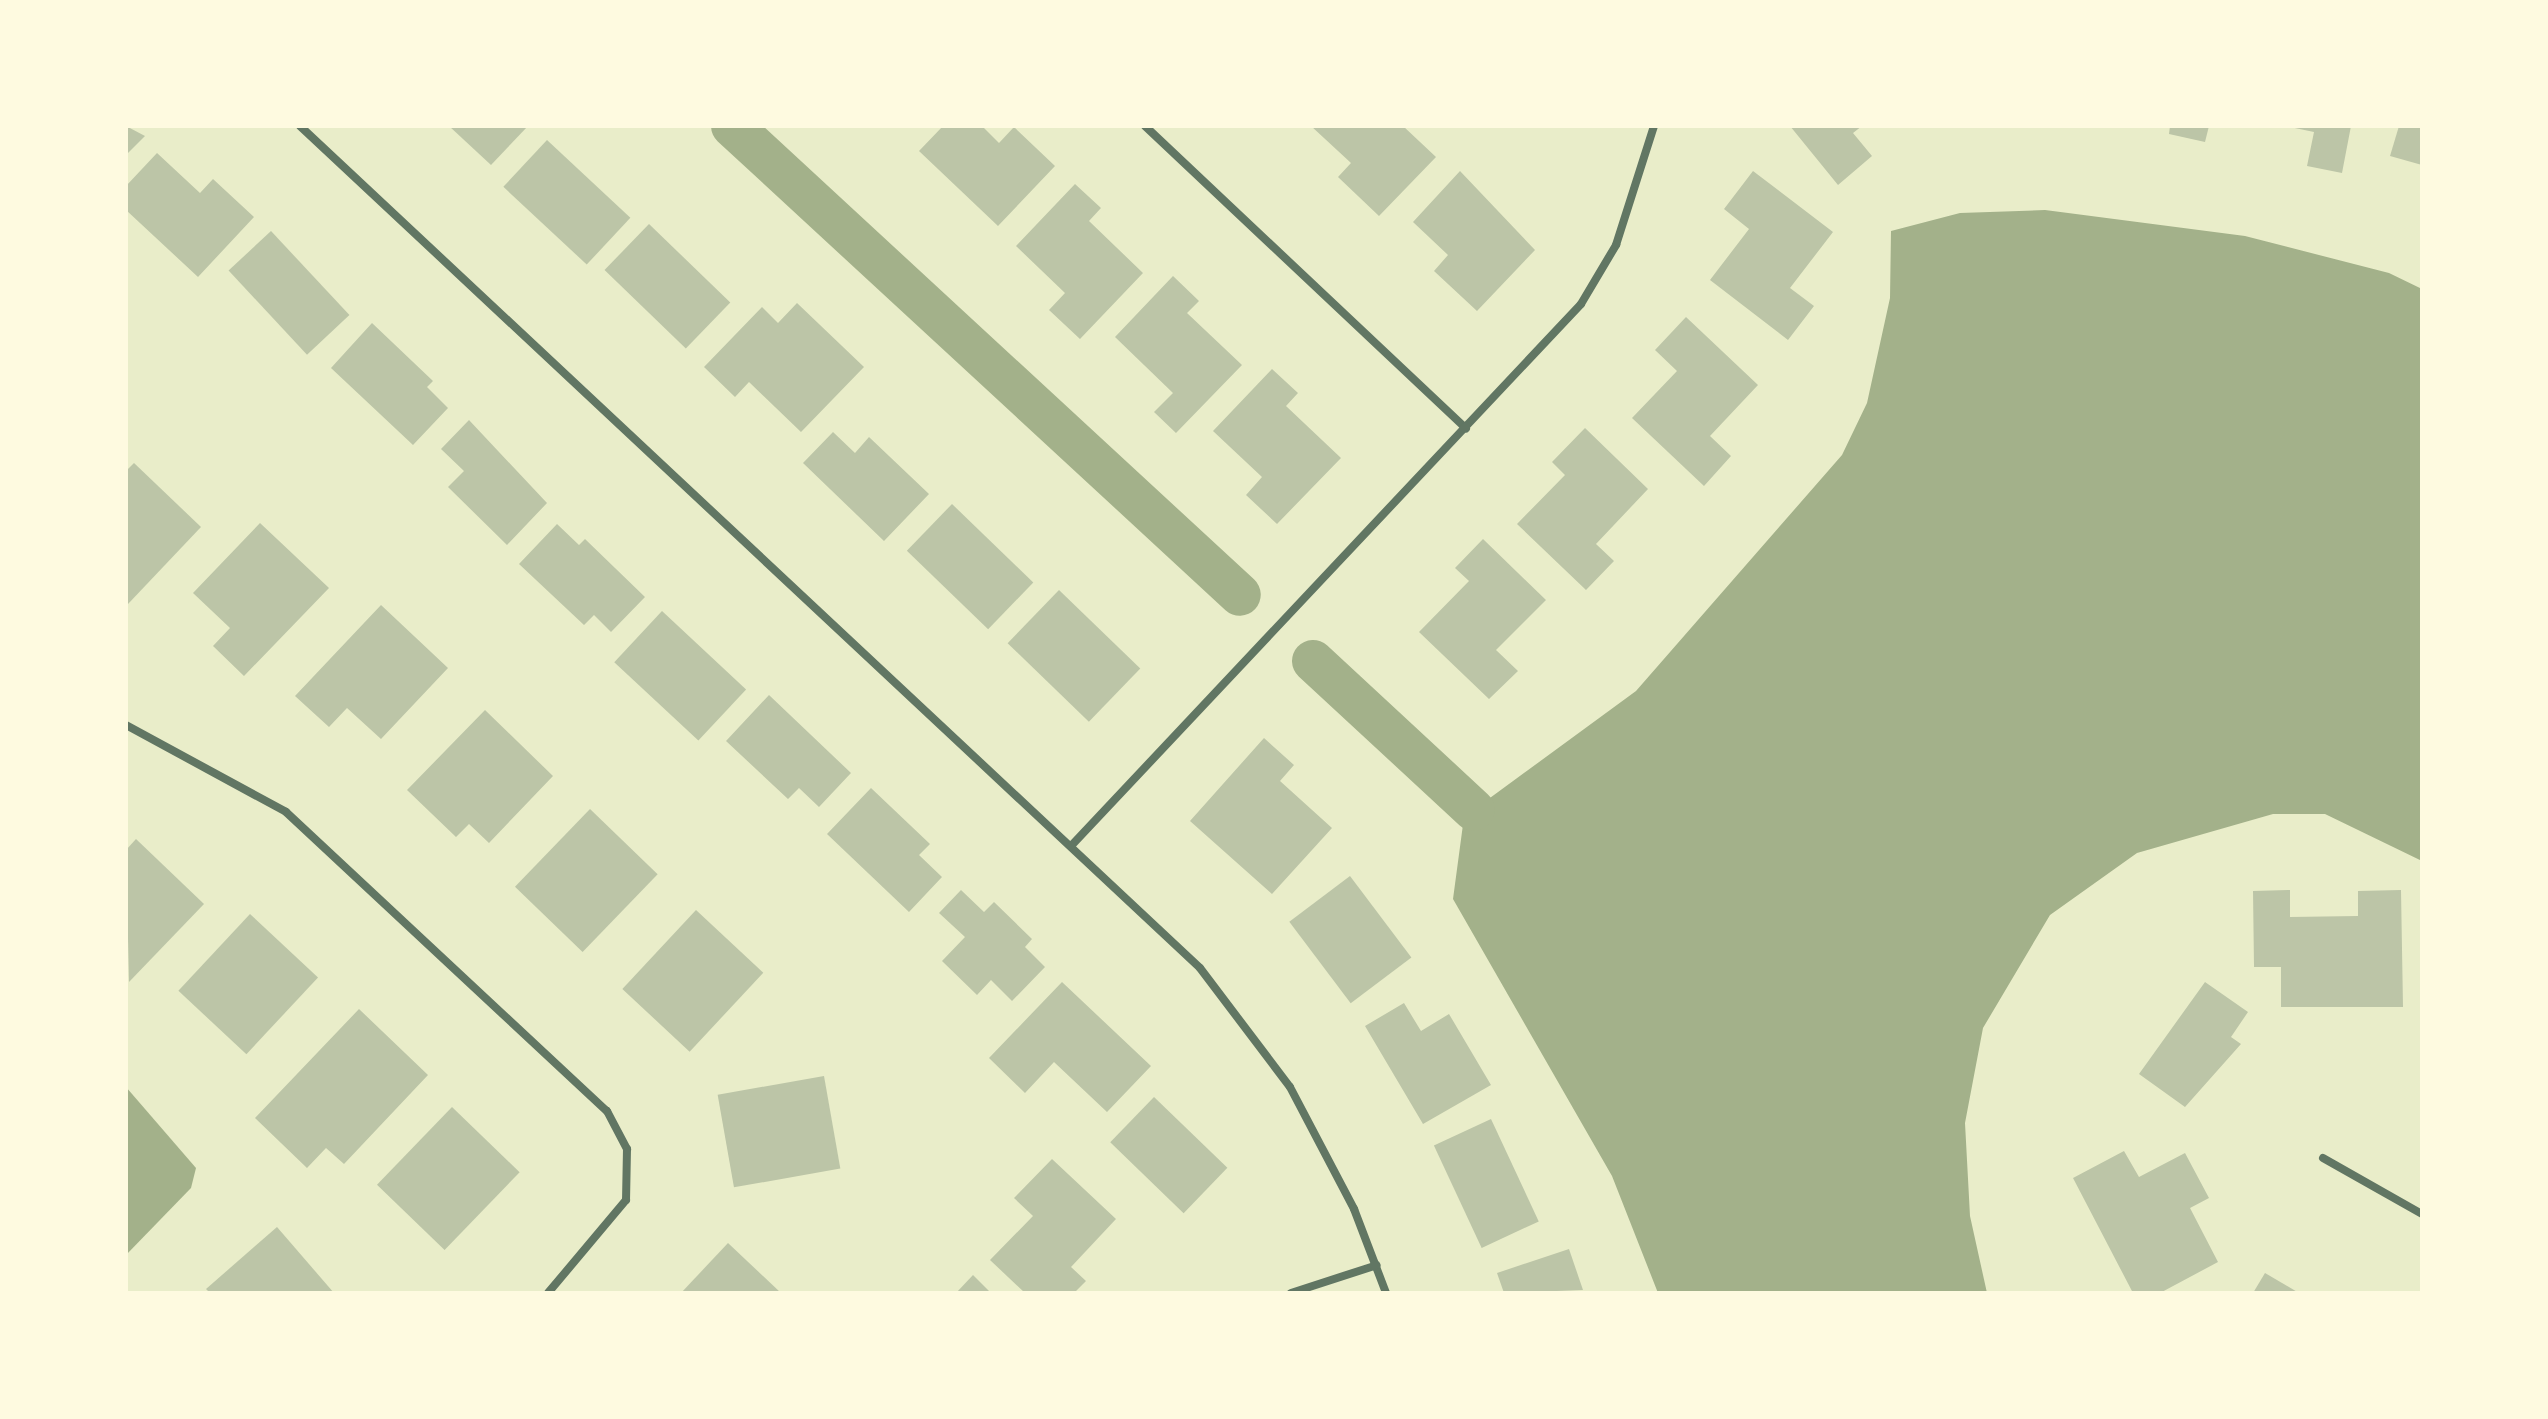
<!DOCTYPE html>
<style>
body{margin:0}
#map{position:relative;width:2548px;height:1419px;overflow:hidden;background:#e9edc9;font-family:Overpass,sans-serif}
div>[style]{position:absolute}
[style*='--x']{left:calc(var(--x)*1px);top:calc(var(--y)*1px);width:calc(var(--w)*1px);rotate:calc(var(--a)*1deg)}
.water>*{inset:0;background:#a3b18a}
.canal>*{height:42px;margin:-21px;padding:0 21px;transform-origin:21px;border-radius:21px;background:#a3b18a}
.building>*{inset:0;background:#bcc5a7;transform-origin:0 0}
.minor>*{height:8px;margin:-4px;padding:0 4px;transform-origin:4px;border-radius:4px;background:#617663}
span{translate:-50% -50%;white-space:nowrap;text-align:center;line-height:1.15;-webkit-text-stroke:7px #fefae0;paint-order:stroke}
.frame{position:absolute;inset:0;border:128px solid #fefae0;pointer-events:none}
</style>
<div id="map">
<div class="water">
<i style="clip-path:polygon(2045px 210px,2245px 236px,2389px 273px,2422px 289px,2422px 861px,2325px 814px,2273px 814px,2137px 853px,2050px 915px,1983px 1028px,1965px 1123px,1970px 1216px,1987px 1293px,1658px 1293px,1612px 1176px,1453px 899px,1464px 817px,1636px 691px,1842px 455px,1867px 403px,1890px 298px,1891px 231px,1960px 213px)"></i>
<i style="clip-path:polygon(126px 1087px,196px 1168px,191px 1188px,126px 1255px)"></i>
</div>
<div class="canal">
<i style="--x:732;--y:126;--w:691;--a:42.71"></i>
<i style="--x:1313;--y:661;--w:219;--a:42.8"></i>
</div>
<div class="building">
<i style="clip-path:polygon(126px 126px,145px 136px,126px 155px)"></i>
<i style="clip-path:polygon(449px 126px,528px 126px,491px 165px)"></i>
<i style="clip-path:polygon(943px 126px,982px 126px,999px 143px,1014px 127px,1055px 166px,998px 226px,919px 151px)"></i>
<i style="clip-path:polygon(1311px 126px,1403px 126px,1436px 157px,1379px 216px,1338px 177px,1351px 163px)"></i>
<i style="clip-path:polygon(1790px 126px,1862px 126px,1853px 133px,1872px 156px,1838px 185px)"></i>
<i style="clip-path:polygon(2170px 126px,2209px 126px,2205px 142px,2169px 134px)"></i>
<i style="clip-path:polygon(2351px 126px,2342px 173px,2307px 166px,2314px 132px,2290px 127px)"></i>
<i style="clip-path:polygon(2399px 126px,2422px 126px,2422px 165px,2390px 156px)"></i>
<i style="left:547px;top:140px;width:114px;height:64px;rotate:43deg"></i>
<i style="clip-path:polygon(157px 153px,200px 193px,213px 179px,254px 217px,198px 277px,126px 210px,126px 186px)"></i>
<i style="clip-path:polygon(1460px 171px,1535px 250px,1477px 311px,1434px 271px,1448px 255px,1413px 222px)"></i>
<i style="clip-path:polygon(1753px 171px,1833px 232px,1790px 288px,1814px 306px,1788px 340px,1710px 280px,1749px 229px,1724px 209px)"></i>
<i style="clip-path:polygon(1075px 184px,1101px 208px,1089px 221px,1143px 273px,1080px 339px,1049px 310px,1065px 293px,1016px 246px)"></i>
<i style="left:649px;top:224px;width:113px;height:64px;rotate:44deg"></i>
<i style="left:271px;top:231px;width:115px;height:58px;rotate:47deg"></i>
<i style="clip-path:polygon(1173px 276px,1199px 301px,1187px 313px,1242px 365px,1176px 433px,1154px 412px,1173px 393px,1115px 337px)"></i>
<i style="clip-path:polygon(797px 303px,864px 367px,801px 432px,749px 382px,735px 397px,704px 367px,762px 307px,778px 323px)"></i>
<i style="clip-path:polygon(1686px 317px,1758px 385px,1710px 436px,1731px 456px,1704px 486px,1632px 418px,1677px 371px,1655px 350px)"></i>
<i style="clip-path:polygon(372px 323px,433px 381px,427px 387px,448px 408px,413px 445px,331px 368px)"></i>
<i style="clip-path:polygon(1272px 369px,1298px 393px,1286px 406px,1341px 458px,1277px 524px,1246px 495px,1262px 477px,1213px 431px)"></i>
<i style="clip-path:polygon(469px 420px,547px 503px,507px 545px,448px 487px,464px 471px,441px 449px)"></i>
<i style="clip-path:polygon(1585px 428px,1648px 489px,1596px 544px,1614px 561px,1586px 590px,1517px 524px,1565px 475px,1552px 462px)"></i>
<i style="clip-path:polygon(833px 432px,855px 453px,869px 437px,929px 494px,884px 541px,803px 463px)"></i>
<i style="clip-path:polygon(134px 463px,201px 527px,128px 604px,126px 471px)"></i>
<i style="left:952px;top:504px;width:113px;height:65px;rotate:44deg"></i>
<i style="clip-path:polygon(260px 523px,329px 588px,244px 676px,213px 646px,230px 628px,193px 593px)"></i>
<i style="clip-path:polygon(557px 524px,579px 545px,585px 539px,645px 597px,611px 632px,594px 615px,584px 625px,519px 564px)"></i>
<i style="clip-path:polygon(1483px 539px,1546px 600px,1496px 650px,1518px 671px,1489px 699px,1419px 632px,1469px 581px,1455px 568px)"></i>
<i style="left:1059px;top:590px;width:113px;height:74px;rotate:44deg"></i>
<i style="clip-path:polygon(381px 605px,448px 668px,381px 739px,347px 708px,329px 727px,295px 696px)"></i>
<i style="left:662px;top:611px;width:115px;height:70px;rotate:43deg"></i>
<i style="clip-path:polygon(769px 695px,851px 773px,819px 807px,799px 788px,788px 799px,726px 741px)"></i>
<i style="clip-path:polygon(485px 710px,553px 776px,489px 843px,469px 824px,456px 837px,407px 790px)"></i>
<i style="clip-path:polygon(1264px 738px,1294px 765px,1280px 781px,1332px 828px,1272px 894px,1190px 821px)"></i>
<i style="clip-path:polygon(871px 788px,930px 844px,919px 855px,942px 877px,909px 912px,827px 834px)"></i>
<i style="left:590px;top:809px;width:94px;height:108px;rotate:44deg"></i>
<i style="clip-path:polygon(136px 839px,204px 904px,129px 982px,126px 850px)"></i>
<i style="left:1350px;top:876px;width:102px;height:76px;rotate:53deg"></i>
<i style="clip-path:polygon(961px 890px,984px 912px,994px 902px,1032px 939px,1025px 947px,1045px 967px,1012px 1001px,991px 980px,977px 995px,942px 961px,965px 937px,939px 913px)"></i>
<i style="clip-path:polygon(2290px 890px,2290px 917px,2358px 916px,2358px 891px,2401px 890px,2403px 1007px,2281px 1007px,2281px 967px,2254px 967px,2253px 891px)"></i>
<i style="left:696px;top:910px;width:92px;height:108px;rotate:43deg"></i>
<i style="left:250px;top:914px;width:93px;height:105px;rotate:43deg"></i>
<i style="clip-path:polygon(1062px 982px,1151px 1066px,1107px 1112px,1054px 1062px,1025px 1093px,989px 1058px)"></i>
<i style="clip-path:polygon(2205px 982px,2248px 1012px,2231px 1037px,2241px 1044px,2185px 1107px,2139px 1074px)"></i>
<i style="clip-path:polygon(1404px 1003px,1421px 1031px,1449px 1014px,1491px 1085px,1423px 1124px,1365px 1026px)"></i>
<i style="clip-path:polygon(359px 1009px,428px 1075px,344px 1164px,326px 1148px,307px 1168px,255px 1118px)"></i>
<i style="left:824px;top:1076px;width:94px;height:108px;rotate:80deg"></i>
<i style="left:1154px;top:1097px;width:102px;height:63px;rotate:44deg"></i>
<i style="left:452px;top:1107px;width:94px;height:108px;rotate:44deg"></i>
<i style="left:1491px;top:1119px;width:113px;height:63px;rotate:65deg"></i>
<i style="clip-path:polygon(2124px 1151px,2139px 1177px,2185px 1153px,2209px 1198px,2190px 1208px,2218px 1262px,2160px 1293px,2133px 1293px,2073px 1178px)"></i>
<i style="clip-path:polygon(1052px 1159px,1116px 1219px,1071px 1267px,1086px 1281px,1074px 1293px,1025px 1293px,990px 1260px,1033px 1216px,1014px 1198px)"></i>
<i style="clip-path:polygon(277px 1227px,334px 1293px,210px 1293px,206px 1289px)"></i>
<i style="clip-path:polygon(728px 1243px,781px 1293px,681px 1293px)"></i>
<i style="clip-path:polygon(1569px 1249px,1583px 1290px,1504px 1293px,1497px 1273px)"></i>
<i style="clip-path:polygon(2265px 1273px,2299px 1293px,2253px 1293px)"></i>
<i style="clip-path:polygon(973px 1275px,991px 1293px,956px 1293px)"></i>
</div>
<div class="minor">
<i style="--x:300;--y:126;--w:1232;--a:43.09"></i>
<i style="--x:1200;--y:968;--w:149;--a:52.9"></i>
<i style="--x:1290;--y:1087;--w:138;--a:62.3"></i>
<i style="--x:1354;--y:1209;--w:90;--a:69.1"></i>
<i style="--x:1145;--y:126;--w:441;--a:43.3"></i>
<i style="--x:126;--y:725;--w:182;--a:28.5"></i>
<i style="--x:286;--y:812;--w:439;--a:43"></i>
<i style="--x:607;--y:1111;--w:43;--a:62.2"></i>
<i style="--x:627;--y:1149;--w:51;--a:91.1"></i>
<i style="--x:626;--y:1200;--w:121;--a:130"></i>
<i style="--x:1071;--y:846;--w:744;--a:-46.74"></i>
<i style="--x:1581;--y:304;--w:69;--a:-59.3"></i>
<i style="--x:1616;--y:245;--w:125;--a:-72.3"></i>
<i style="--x:2323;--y:1158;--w:114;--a:29.5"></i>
<i style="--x:1291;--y:1293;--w:90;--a:-18"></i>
</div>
<div class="frame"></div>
</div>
